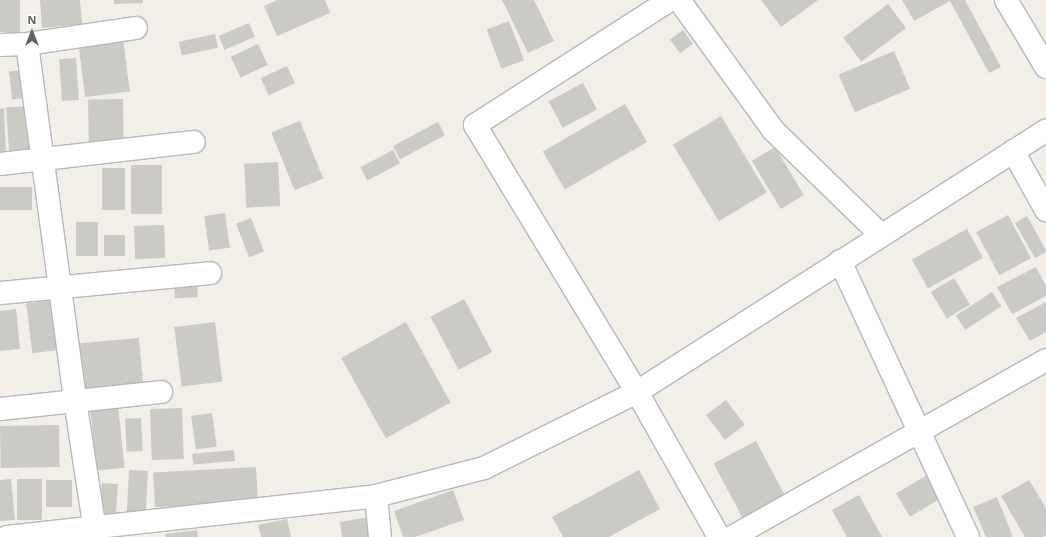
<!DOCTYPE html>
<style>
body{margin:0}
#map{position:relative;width:1046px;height:537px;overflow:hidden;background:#f1efe8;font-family:"Noto Sans",sans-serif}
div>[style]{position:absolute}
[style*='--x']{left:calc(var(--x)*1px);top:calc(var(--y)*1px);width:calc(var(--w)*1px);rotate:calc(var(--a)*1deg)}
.building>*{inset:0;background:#cccac5;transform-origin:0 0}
.roads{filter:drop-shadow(1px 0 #b5b8bc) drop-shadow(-1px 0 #b5b8bc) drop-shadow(0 1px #b5b8bc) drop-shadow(0 -1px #b5b8bc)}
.minor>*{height:22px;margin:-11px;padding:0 11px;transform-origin:11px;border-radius:11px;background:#fff}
span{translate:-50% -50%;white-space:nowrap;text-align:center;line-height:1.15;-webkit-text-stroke:3.5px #fff;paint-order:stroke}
.north{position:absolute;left:12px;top:12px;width:40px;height:40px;-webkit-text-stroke:3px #fff;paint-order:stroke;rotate:0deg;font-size:11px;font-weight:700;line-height:16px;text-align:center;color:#5f6368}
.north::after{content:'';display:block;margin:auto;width:14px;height:18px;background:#5f6368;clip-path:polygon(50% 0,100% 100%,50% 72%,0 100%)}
</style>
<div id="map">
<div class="building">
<i style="left:0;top:0;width:20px;height:32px"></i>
<i style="clip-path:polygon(40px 0,80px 0,82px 24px,42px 28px)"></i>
<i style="clip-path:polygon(114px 0,143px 0,143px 3px,114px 4px)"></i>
<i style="clip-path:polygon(277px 0,325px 0,330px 13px,277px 36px,264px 6px)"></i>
<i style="clip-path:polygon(502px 0,534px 0,554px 41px,528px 53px)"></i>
<i style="clip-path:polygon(761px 0,818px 0,781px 27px)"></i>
<i style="clip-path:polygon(902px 0,965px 0,1001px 67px,989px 73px,950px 1px,914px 21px)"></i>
<i style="left:888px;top:4px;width:30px;height:56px;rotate:53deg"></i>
<i style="left:509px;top:21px;width:42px;height:24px;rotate:69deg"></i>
<i style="left:249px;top:23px;width:15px;height:33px;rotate:67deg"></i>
<i style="left:683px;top:30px;width:17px;height:16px;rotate:54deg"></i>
<i style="left:215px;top:34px;width:14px;height:37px;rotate:78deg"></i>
<i style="left:123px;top:37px;width:55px;height:45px;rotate:83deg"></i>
<i style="left:258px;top:44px;width:23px;height:30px;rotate:65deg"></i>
<i style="left:894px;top:51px;width:41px;height:60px;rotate:67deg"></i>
<i style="left:76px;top:58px;width:42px;height:17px;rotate:86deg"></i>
<i style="left:287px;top:66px;width:19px;height:29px;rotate:65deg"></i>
<i style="left:24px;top:70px;width:28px;height:15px;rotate:84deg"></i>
<i style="left:583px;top:83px;width:30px;height:39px;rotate:62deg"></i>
<i style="left:123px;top:99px;width:44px;height:35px;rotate:89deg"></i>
<i style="left:625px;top:104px;width:44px;height:95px;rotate:60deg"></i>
<i style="left:28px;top:106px;width:45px;height:22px;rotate:86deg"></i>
<i style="clip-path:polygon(4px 108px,6px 157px,0 157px,0 109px)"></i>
<i style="left:721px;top:116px;width:89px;height:56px;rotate:59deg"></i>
<i style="left:300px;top:121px;width:62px;height:31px;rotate:68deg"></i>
<i style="left:438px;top:122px;width:15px;height:51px;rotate:62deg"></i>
<i style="left:775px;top:147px;width:56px;height:27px;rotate:59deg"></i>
<i style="left:393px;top:150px;width:15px;height:37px;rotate:62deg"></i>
<i style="left:278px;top:162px;width:44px;height:34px;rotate:87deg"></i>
<i style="left:162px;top:165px;width:49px;height:31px;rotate:90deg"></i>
<i style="left:102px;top:168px;width:23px;height:42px"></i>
<i style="left:0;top:187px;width:32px;height:23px"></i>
<i style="left:225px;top:213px;width:35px;height:21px;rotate:82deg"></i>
<i style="left:1008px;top:215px;width:49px;height:36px;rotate:62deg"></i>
<i style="clip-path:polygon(1027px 216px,1046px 250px,1046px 252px,1035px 258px,1015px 223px)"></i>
<i style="left:251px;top:218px;width:36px;height:16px;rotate:69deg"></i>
<i style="left:76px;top:222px;width:22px;height:34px"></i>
<i style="left:164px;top:225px;width:33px;height:30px;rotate:88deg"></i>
<i style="left:967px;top:229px;width:33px;height:63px;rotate:61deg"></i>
<i style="left:104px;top:235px;width:21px;height:21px"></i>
<i style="clip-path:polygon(1036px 267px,1046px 286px,1046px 296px,1012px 314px,997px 287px)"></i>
<i style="left:954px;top:278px;width:31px;height:27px;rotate:59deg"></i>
<i style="left:197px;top:284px;width:13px;height:23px;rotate:86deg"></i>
<i style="left:992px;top:292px;width:17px;height:43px;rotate:57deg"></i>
<i style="left:464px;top:299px;width:60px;height:38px;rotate:62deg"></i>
<i style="left:55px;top:300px;width:50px;height:29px;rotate:83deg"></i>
<i style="clip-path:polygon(1046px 302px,1046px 332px,1030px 341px,1016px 318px)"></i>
<i style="clip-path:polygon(16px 309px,20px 349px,0 351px,0 311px)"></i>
<i style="left:215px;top:322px;width:60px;height:41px;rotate:83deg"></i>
<i style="left:406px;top:322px;width:92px;height:74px;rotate:61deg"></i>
<i style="left:139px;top:338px;width:48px;height:60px;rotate:85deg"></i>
<i style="left:726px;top:400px;width:31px;height:25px;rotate:53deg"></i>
<i style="left:118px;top:405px;width:63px;height:28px;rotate:84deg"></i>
<i style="left:182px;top:408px;width:51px;height:32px;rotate:88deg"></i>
<i style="left:212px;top:413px;width:34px;height:21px;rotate:82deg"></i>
<i style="left:141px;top:418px;width:33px;height:16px;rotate:87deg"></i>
<i style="left:59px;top:425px;width:42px;height:59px;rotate:89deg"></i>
<i style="left:756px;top:441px;width:64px;height:48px;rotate:62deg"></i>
<i style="left:234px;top:450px;width:11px;height:42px;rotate:85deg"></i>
<i style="left:256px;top:467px;width:35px;height:103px;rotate:87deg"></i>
<i style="left:129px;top:470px;width:19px;height:48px;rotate:3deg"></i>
<i style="clip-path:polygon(639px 470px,660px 509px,609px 537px,563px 537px,552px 517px)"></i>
<i style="left:927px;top:475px;width:27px;height:36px;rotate:59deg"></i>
<i style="clip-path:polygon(11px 479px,15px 520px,0 521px,0 480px)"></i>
<i style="left:17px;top:479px;width:25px;height:41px"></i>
<i style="left:46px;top:480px;width:26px;height:27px"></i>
<i style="clip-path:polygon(1029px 480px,1046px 508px,1046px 535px,1043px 537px,1025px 537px,1001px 496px)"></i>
<i style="left:102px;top:483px;width:16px;height:33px;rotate:4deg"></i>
<i style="clip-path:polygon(453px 490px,464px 520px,415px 537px,403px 537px,394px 511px)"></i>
<i style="clip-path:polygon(859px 495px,882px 537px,847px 537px,832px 510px)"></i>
<i style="clip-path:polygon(997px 497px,1013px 537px,986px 537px,973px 507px)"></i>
<i style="clip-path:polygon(369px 517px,372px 537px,342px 537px,340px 522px)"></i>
<i style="clip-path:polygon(287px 519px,291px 537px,261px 537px,258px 525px)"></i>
<i style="clip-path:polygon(197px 530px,198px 537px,166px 537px,165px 534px)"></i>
</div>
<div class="roads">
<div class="minor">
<i style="--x:670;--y:0;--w:232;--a:147.3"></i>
<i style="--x:475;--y:125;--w:312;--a:58.8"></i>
<i style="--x:637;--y:392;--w:167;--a:60.5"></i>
<i style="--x:679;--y:0;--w:160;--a:54.1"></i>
<i style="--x:773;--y:130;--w:151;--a:44.2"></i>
<i style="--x:1006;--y:0;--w:78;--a:59.2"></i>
<i style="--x:27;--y:44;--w:359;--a:82.3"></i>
<i style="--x:75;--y:400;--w:139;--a:81.3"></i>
<i style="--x:0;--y:45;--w:27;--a:-2"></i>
<i style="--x:27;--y:44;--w:110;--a:-8.4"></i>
<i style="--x:1013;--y:151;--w:68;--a:60.8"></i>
<i style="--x:0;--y:164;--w:195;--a:-6.5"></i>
<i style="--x:840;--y:261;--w:304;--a:65.1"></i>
<i style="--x:0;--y:293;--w:211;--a:-5.4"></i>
<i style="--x:0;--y:409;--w:162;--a:-6"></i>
<i style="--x:376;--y:496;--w:41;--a:84.4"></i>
<i style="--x:7;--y:537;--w:371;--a:-6.3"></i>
<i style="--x:376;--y:496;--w:112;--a:-14.5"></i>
<i style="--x:484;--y:468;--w:171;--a:-26.4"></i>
<i style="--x:637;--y:392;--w:486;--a:-32.6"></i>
<i style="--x:732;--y:537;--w:360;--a:-29.4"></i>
</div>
</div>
<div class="north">N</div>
</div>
